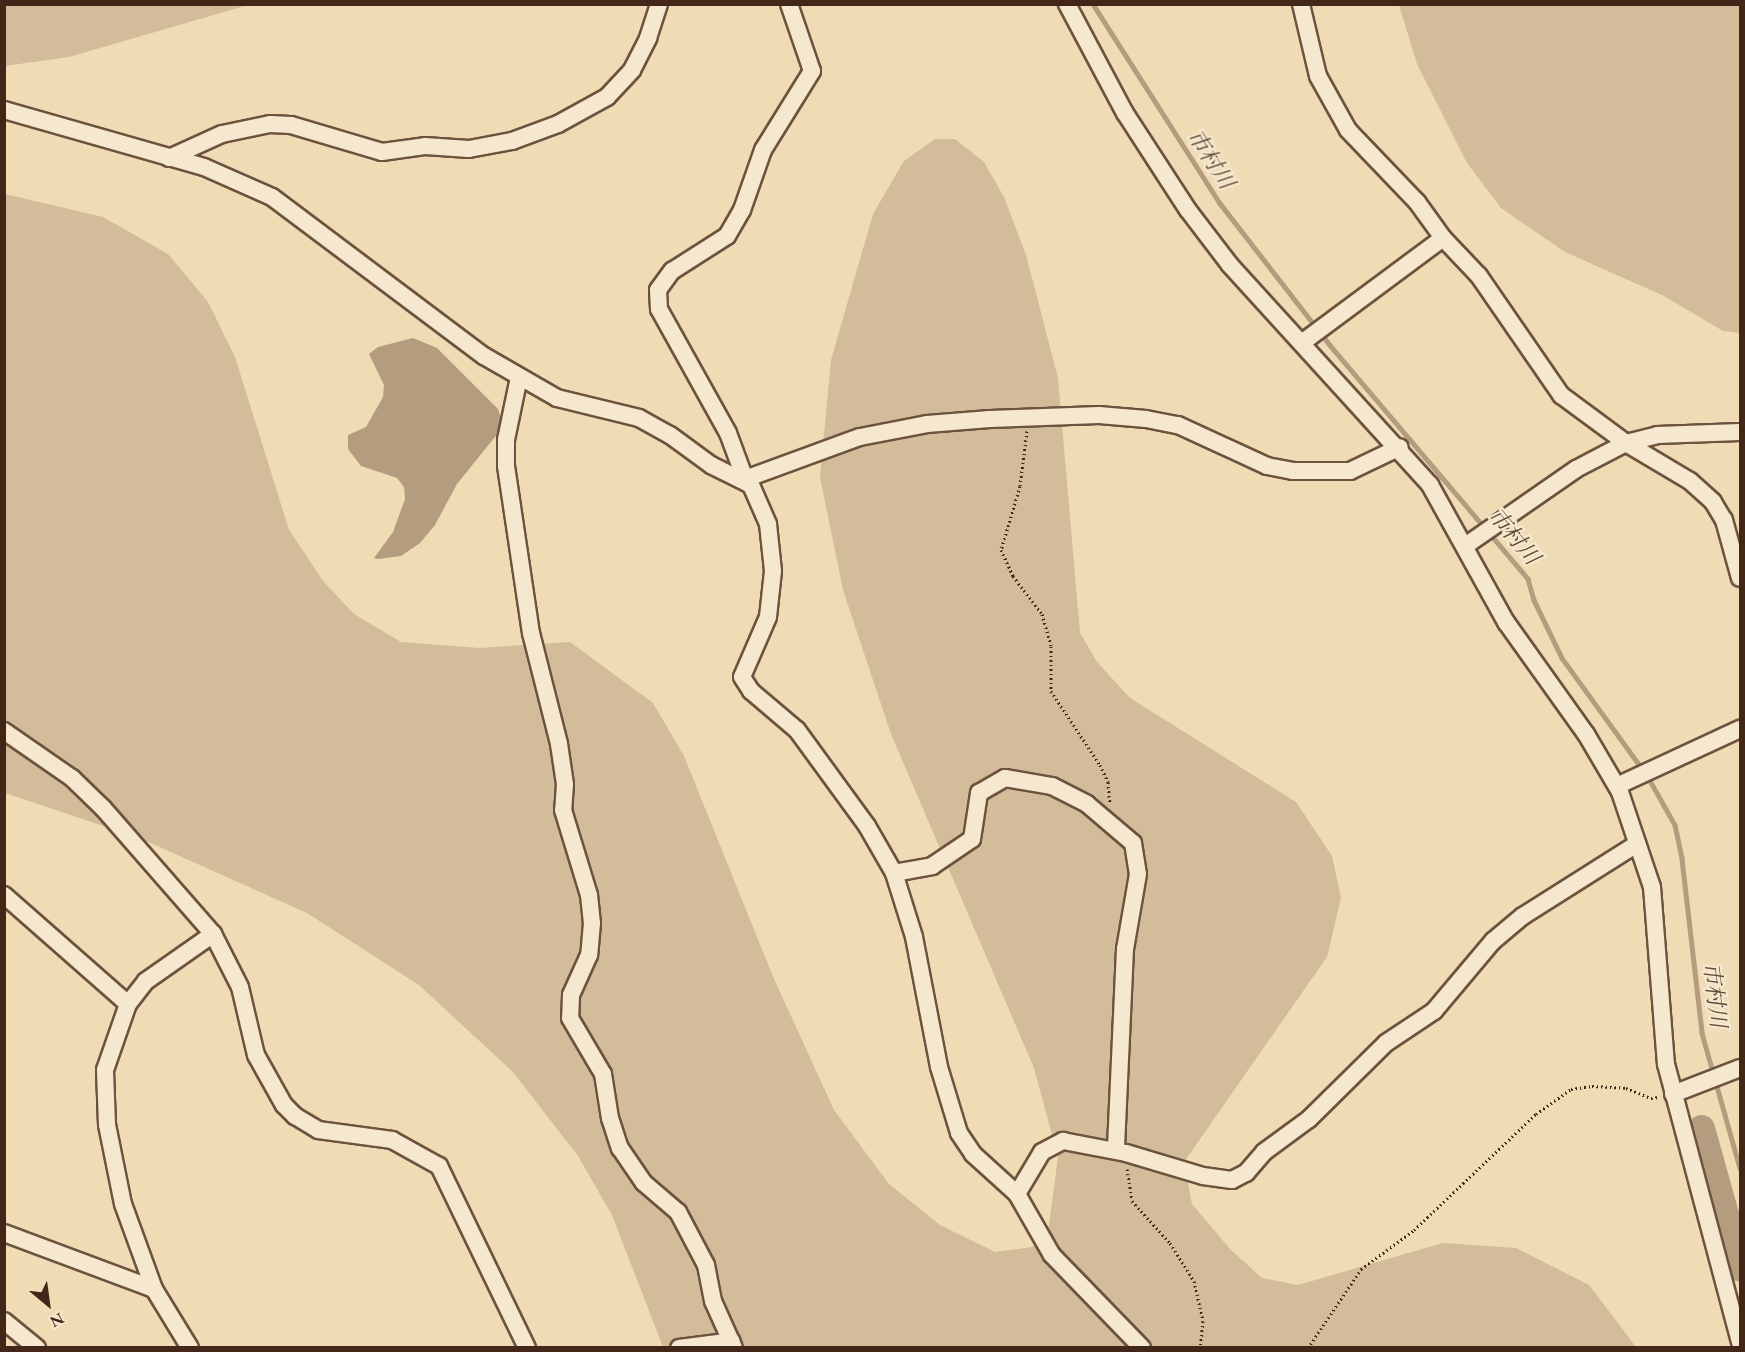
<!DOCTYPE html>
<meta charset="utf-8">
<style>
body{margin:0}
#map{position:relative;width:1745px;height:1352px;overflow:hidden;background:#efdbb4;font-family:"EB Garamond","Noto Serif JP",serif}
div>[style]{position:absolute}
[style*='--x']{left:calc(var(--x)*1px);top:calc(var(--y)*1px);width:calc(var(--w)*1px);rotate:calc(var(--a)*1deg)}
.green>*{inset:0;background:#d2bc99}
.water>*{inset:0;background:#b49d7f}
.stream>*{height:4.5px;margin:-2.25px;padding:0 2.25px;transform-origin:2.25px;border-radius:2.25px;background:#b49d7f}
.river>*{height:27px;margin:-13.5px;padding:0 13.5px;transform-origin:13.5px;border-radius:13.5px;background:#b49d7f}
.path>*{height:3px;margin-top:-1.5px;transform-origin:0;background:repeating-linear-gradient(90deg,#422618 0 1.5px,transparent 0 4.5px)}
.roads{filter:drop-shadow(2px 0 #6d533f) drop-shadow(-2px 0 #6d533f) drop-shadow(0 2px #6d533f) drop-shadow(0 -2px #6d533f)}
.minor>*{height:16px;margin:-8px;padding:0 8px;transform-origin:8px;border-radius:8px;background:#f5e8ce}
span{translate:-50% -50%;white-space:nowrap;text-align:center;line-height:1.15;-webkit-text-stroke:4.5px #f5e8ce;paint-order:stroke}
.water-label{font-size:22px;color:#644a37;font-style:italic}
.frame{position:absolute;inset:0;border:6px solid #422618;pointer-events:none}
.north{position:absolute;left:18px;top:1274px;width:60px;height:60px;-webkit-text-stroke:4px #f5e8ce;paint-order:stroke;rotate:151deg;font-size:16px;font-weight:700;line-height:24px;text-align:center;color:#422618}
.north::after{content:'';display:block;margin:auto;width:21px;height:27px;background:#422618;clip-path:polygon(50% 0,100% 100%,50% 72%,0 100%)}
</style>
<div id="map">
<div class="green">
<i style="clip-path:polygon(4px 5px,5px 4px,248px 5px,69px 57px,5px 66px)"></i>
<i style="clip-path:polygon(1399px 5px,1740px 5px,1740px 333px,1723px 331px,1664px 296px,1565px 252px,1501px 208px,1467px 163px,1417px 64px)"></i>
<i style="clip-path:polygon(935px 139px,955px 139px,984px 162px,1004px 197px,1026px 255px,1058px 378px,1080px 633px,1097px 662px,1130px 698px,1296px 802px,1332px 856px,1341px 898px,1327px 957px,1184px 1162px,1192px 1204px,1230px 1249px,1262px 1278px,1298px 1285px,1443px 1243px,1516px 1248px,1589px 1285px,1636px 1347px,663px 1347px,612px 1215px,578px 1156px,513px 1072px,419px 985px,307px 913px,142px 839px,5px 793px,5px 194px,103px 217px,168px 254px,208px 302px,235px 357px,289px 530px,323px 581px,354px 614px,401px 642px,479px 648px,570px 642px,653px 703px,684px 756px,774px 979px,834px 1110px,889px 1184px,940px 1225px,995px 1252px,1032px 1247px,1048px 1233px,1058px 1157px,1034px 1068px,891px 734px,843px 590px,820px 477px,831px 360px,873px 214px,904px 161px)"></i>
</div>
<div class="water">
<i style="clip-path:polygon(413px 338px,437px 348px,498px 409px,502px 421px,499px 432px,457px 484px,435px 525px,420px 543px,401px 556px,378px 559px,374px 558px,393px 532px,405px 499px,404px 487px,397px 478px,361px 466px,348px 449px,348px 435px,366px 427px,383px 397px,384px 385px,369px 354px,378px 347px)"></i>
</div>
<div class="stream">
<i style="--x:1093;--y:4;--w:235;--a:57.5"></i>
<i style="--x:1219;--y:202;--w:180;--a:52.2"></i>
<i style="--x:1329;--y:344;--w:308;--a:49.7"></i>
<i style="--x:1528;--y:579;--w:22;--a:74"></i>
<i style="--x:1534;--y:600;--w:64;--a:64.2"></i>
<i style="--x:1562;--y:658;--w:138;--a:54.1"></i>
<i style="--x:1648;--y:777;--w:55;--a:60.6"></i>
<i style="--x:1675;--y:825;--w:35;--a:78"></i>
<i style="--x:1682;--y:859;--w:175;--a:83.4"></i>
<i style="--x:1702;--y:1033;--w:140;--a:74.3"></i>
</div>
<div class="river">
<i style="--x:1701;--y:1128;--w:145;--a:74.4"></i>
</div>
<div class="path">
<i style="--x:1027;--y:431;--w:55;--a:97.3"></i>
<i style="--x:1020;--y:486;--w:67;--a:106.5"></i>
<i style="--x:1001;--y:550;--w:29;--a:65"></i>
<i style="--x:1013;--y:576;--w:48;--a:52.7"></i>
<i style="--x:1042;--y:614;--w:33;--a:74"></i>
<i style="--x:1051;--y:646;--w:45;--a:90"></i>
<i style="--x:1051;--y:691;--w:89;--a:56.5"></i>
<i style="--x:1100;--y:765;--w:19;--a:65"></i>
<i style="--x:1108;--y:782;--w:21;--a:85"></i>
<i style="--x:1127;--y:1169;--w:32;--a:81"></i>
<i style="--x:1132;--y:1201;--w:57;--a:47.9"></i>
<i style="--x:1170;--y:1243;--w:45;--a:57.7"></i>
<i style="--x:1194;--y:1281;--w:41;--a:77.3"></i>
<i style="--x:1203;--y:1321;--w:27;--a:96"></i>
<i style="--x:1308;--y:1348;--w:95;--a:-56.1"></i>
<i style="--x:1361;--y:1269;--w:66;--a:-36.3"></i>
<i style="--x:1414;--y:1230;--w:168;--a:-43.6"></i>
<i style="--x:1536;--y:1114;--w:43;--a:-35.5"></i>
<i style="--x:1571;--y:1089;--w:21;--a:-8"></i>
<i style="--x:1592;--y:1086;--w:34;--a:3"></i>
<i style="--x:1626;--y:1088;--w:27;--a:22"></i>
<i style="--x:1651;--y:1098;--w:8;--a:-7"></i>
</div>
<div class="roads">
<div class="minor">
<i style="--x:1067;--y:4;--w:123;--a:62"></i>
<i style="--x:1125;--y:113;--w:116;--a:57"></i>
<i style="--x:1188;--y:210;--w:69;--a:52.6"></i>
<i style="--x:1230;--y:265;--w:297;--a:47.7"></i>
<i style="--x:1430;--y:485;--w:157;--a:61"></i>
<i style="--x:1506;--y:622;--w:138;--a:54.5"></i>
<i style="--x:1586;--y:734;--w:67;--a:59.6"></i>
<i style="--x:1620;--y:792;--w:100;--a:71.4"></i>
<i style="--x:1652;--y:887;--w:178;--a:85.5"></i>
<i style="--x:1666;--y:1064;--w:289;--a:75.1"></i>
<i style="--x:1301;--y:4;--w:74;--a:76.7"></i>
<i style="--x:1318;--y:76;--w:62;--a:60.9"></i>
<i style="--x:1348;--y:130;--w:100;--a:46.2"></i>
<i style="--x:1417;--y:202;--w:44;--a:54.2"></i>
<i style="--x:1443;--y:238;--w:52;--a:46.5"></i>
<i style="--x:1479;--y:276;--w:145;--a:55.4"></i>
<i style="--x:1561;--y:395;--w:81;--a:36.4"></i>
<i style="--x:1626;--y:443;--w:74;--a:30.7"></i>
<i style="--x:1690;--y:481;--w:31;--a:42"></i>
<i style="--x:1713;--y:502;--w:21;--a:59"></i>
<i style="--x:1724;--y:520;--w:60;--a:74.6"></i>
<i style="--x:4;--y:110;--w:208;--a:15.9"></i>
<i style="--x:204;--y:167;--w:74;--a:23.8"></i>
<i style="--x:272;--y:197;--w:265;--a:36.9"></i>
<i style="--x:484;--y:356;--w:84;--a:29.9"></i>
<i style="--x:557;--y:398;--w:84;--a:13.7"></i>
<i style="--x:639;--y:418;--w:35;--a:29"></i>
<i style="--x:670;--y:435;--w:51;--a:36.2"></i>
<i style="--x:711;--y:465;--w:45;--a:26.6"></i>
<i style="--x:751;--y:485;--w:43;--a:66.4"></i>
<i style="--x:768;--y:524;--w:47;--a:83.9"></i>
<i style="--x:773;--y:571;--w:46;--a:96.2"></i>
<i style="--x:768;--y:617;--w:65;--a:113.4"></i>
<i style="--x:742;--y:677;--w:17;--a:57"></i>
<i style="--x:751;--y:691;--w:60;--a:40.3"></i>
<i style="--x:797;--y:730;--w:119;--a:53.9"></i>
<i style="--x:867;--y:826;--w:54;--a:60.1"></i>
<i style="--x:894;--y:873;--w:67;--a:72.6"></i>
<i style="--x:914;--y:937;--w:132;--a:79.1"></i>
<i style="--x:939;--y:1067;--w:69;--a:73.1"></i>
<i style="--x:959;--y:1133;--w:25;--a:56"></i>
<i style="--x:973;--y:1154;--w:59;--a:42.3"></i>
<i style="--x:1017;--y:1194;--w:70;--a:60.2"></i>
<i style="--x:1052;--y:1255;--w:129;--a:45.9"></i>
<i style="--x:169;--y:158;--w:58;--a:-24.4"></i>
<i style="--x:222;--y:134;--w:49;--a:-11.8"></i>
<i style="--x:270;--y:124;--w:21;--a:3"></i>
<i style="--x:291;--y:125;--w:95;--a:16.5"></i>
<i style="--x:382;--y:152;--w:43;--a:-7.9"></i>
<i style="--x:425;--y:146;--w:44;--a:3.9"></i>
<i style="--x:469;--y:149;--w:44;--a:-10.5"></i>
<i style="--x:512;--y:141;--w:49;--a:-20.3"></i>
<i style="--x:558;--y:124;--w:56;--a:-28.9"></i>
<i style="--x:607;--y:97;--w:37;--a:-47"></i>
<i style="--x:632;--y:70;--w:36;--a:-63"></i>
<i style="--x:648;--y:38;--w:36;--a:-72"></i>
<i style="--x:1303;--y:342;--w:174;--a:-36.6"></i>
<i style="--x:519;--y:377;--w:64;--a:101.7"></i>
<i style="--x:506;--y:440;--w:26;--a:90"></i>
<i style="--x:506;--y:466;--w:169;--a:81.5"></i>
<i style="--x:531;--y:633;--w:114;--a:75.8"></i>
<i style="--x:559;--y:744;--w:40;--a:81.5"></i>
<i style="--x:565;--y:784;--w:26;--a:94"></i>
<i style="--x:563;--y:810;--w:89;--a:73"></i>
<i style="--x:589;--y:895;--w:28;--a:84"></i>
<i style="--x:592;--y:923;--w:32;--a:95"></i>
<i style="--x:589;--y:955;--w:44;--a:114.2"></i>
<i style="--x:571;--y:995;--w:23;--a:92"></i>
<i style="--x:570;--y:1018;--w:65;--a:59.5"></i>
<i style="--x:603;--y:1074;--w:45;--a:81"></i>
<i style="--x:610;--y:1118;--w:32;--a:72"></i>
<i style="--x:620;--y:1148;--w:42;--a:55.6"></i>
<i style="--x:644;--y:1183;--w:45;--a:40.5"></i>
<i style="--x:678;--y:1212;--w:60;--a:62.2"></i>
<i style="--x:706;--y:1265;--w:37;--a:79"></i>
<i style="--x:713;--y:1301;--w:51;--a:65.9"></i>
<i style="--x:745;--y:479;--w:122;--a:-20.1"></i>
<i style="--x:860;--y:437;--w:68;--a:-11"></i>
<i style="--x:927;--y:424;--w:63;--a:-4.5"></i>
<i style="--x:990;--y:419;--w:109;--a:-2.1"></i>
<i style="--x:1099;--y:415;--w:47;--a:4.9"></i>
<i style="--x:1146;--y:419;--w:33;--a:11"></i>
<i style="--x:1178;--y:425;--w:98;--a:24.7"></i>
<i style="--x:1267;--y:466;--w:26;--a:11"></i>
<i style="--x:1293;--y:471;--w:57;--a:0"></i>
<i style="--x:1350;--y:471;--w:55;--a:-25.6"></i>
<i style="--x:745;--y:479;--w:49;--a:-110.3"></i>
<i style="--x:728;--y:433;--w:142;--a:-119.1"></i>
<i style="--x:659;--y:309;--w:19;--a:-93"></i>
<i style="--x:658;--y:290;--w:24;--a:-54"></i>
<i style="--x:672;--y:271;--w:65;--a:-32.5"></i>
<i style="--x:727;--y:236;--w:30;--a:-60"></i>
<i style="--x:742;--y:210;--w:64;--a:-70.7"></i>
<i style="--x:763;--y:150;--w:93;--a:-58.2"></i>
<i style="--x:812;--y:71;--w:71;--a:-108.9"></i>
<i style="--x:1465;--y:546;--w:135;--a:-34.7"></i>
<i style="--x:1576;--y:469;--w:56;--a:-27.5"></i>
<i style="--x:1626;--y:443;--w:32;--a:-14"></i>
<i style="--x:1657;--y:435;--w:83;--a:-2.1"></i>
<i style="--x:4;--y:731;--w:83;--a:34.7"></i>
<i style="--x:72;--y:778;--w:43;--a:44.1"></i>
<i style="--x:103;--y:808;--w:167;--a:48.9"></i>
<i style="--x:213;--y:934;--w:59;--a:63"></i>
<i style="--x:240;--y:987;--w:70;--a:76.8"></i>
<i style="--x:256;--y:1055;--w:57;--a:60.8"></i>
<i style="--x:284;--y:1105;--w:16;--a:45"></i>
<i style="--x:295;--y:1116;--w:27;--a:31"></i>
<i style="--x:318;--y:1130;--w:75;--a:7.7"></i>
<i style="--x:392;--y:1140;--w:54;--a:29"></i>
<i style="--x:439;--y:1166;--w:202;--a:64.2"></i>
<i style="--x:1617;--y:786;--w:136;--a:-24.9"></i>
<i style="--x:894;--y:873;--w:39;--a:-10"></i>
<i style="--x:932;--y:866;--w:48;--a:-34"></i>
<i style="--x:972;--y:839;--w:47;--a:-81.3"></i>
<i style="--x:979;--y:793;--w:30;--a:-30"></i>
<i style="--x:1005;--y:778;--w:48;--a:9.7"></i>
<i style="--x:1052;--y:786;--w:39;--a:27"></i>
<i style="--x:1087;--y:804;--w:60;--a:40.3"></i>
<i style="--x:1133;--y:843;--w:31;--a:81"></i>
<i style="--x:1138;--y:874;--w:76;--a:99.8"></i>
<i style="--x:1125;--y:949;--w:201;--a:92.6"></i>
<i style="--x:4;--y:895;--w:165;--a:41.3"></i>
<i style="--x:1673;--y:1094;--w:72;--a:-21.2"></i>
<i style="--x:1017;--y:1194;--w:49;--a:-59.2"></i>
<i style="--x:1042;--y:1152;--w:24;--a:-28"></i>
<i style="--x:1063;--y:1141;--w:64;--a:10.8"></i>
<i style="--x:1126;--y:1153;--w:80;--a:16.6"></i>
<i style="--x:1203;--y:1176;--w:29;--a:8"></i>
<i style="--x:1232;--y:1180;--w:16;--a:-27"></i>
<i style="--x:1246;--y:1173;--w:28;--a:-49"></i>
<i style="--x:1264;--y:1152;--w:56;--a:-36.3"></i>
<i style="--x:1309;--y:1119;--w:108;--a:-44.6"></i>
<i style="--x:1386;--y:1043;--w:58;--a:-33.7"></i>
<i style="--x:1434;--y:1011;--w:92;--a:-49.9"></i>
<i style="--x:1493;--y:941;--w:39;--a:-40"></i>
<i style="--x:1523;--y:916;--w:135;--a:-32.3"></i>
<i style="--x:4;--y:1233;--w:160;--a:20.5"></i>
<i style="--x:4;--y:1321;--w:43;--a:39.3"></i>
<i style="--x:190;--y:1348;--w:69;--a:-121.4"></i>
<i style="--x:154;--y:1289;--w:90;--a:-110"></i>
<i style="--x:123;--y:1204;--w:81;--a:-101.4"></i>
<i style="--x:107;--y:1125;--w:55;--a:-92.1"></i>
<i style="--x:105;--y:1070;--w:70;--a:-70.8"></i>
<i style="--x:128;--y:1004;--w:29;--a:-52"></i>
<i style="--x:146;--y:981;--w:82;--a:-35"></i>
<i style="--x:679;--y:1348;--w:53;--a:-7.5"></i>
</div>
</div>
<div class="water-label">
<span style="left:1211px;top:159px;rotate:57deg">市村川</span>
<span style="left:1514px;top:536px;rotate:50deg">市村川</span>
<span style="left:1715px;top:995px;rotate:83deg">市村川</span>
</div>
<div class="frame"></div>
<div class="north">N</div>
</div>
